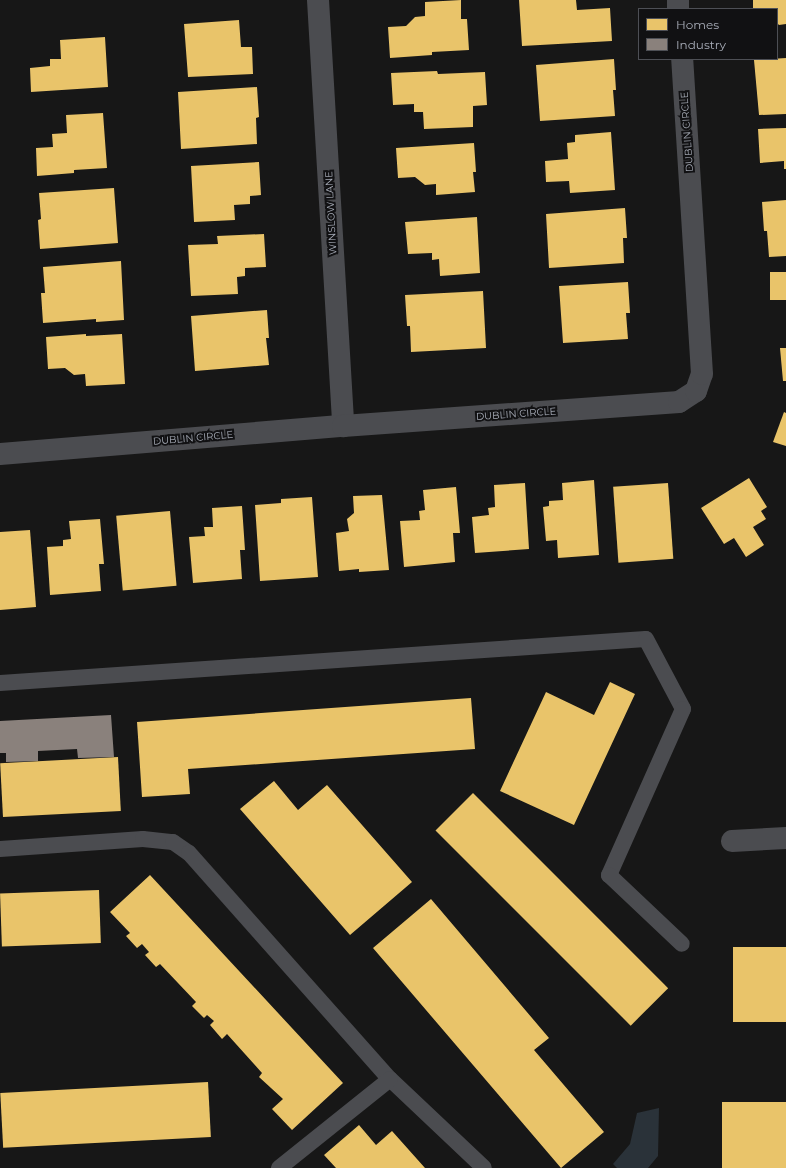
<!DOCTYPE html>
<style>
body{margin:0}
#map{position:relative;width:786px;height:1168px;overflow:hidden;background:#171717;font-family:Montserrat,sans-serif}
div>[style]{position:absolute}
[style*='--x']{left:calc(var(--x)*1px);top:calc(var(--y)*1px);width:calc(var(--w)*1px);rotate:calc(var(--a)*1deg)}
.water>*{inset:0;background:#2a3239}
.homes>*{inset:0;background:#e9c46a;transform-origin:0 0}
.industry>*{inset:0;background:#8a817c}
.service>*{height:16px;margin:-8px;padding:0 8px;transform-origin:8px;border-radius:8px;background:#4b4c50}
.minor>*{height:22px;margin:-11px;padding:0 11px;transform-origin:11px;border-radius:11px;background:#4b4c50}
span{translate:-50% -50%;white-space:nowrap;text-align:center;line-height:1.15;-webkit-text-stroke:4px #111113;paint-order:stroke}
.street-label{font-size:10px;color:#a8adb8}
.legend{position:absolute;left:638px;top:8px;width:140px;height:52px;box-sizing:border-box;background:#111113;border:1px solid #4d4f55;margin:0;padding:5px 7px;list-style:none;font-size:12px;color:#a8adb8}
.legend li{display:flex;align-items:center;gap:8px;height:20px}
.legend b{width:20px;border:1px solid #4d4f55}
</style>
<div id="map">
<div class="water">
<i style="clip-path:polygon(659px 1108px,658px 1156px,648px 1168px,617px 1168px,613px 1164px,630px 1144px,637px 1113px)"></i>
</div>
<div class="homes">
<i style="clip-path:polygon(461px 0,461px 19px,467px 19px,469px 50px,432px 52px,432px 55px,390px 58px,388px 27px,406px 26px,415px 17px,425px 16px,425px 2px)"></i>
<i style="clip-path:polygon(519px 0,576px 0,577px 10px,610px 8px,612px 41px,522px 46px)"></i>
<i style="clip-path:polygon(753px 0,786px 0,786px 24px,779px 25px,777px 23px,777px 9px,753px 9px)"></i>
<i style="clip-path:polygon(239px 20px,241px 47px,252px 47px,253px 74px,188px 77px,184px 24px)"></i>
<i style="clip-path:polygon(105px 37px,108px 87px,31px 92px,30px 68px,50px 66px,50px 59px,61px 59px,60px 40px)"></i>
<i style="clip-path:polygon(786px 58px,786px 114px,759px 115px,754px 60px)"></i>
<i style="clip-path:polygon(614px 59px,616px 90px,613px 90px,615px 116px,540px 121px,536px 65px)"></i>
<i style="clip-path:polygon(437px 71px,438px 74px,485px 72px,487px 105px,473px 106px,473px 127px,424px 129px,423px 112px,414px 112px,414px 104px,393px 105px,391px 73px)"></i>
<i style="clip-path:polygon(257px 87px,259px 117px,256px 118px,257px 144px,181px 149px,178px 92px)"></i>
<i style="clip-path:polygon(103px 113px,107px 168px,74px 170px,74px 173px,37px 176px,36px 148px,53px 147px,52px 134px,67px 133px,66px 115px)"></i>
<i style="clip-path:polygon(786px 128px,786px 169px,784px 169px,784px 161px,760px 163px,758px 129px)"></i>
<i style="clip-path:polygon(611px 132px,615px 190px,570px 193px,569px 181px,546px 182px,545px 161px,568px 159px,567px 143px,575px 142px,575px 135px)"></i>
<i style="clip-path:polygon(474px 143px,476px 172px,473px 172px,475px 192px,436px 195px,436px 184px,425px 185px,415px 177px,398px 178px,396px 148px)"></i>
<i style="clip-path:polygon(259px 162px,261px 195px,250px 196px,250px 204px,234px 205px,235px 220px,194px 222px,191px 166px)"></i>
<i style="clip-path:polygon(114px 188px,118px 243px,40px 249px,38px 220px,41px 219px,39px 193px)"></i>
<i style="clip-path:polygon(786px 200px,786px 256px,769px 257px,767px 231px,764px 231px,762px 202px)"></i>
<i style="clip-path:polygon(625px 208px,627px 238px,623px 238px,624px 263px,549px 268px,546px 214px)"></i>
<i style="clip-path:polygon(477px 217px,480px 273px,440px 276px,439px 259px,432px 260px,432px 253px,408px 254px,405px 222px)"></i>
<i style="clip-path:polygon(264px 234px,266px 267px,245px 268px,245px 276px,237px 277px,238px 294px,191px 296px,188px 245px,218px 244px,217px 236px)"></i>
<i style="clip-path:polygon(121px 261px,124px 320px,96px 322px,96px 319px,43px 323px,41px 293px,45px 293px,43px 267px)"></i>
<i style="left:786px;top:272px;width:28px;height:16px;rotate:90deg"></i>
<i style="clip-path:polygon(628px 282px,630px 313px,626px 313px,628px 339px,563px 343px,559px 286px)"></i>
<i style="clip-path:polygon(483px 291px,486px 348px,411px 352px,410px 326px,407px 326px,405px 295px)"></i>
<i style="clip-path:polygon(267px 310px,269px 338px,266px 338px,269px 365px,195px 371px,191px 316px)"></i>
<i style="clip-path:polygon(86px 334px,86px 336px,122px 334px,125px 384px,86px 386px,85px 374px,74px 375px,65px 368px,48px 369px,46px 337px)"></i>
<i style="clip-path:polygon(780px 348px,786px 348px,786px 381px,783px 381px)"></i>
<i style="clip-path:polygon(784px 412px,786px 413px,786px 446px,773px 442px)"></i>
<i style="clip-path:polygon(749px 478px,767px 507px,761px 511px,766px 519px,753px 527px,764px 545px,746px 557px,734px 538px,724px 544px,701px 508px)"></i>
<i style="clip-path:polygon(594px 480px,599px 555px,558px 558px,557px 540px,546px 541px,543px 507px,549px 506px,549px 501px,563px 500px,562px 483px)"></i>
<i style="clip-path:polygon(525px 483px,529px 549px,475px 553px,472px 517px,489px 515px,488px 508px,495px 507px,494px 485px)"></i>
<i style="left:668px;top:483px;width:76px;height:55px;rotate:86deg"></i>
<i style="clip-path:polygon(456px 487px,460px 533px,453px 533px,455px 562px,404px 567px,400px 521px,420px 520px,419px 511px,425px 510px,423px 490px)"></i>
<i style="clip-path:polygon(382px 495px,389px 570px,359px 572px,359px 569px,339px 571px,336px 533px,349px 531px,347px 519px,354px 513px,353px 496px)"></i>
<i style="clip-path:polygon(312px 497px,318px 577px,260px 581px,255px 505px,281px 503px,281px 499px)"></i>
<i style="clip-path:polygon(242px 506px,245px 550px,240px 550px,242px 579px,193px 583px,189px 537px,205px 536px,204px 527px,213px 527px,212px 508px)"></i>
<i style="left:170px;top:511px;width:75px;height:54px;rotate:85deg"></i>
<i style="clip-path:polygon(100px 519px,104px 564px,99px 564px,101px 591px,50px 595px,47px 547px,63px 546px,63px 540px,71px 539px,69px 521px)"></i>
<i style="clip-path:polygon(30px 530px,36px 607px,0 610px,0 532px)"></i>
<i style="clip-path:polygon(610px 682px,635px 694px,574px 825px,500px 791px,546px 692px,594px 715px)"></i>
<i style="clip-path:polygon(471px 698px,475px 749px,188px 769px,190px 794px,142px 797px,137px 722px)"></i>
<i style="left:118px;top:757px;width:54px;height:118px;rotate:87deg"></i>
<i style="clip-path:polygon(274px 781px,298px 810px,327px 785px,412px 882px,350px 935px,240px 809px)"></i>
<i style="left:473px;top:793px;width:276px;height:53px;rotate:45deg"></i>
<i style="clip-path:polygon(150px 875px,343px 1083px,292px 1130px,272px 1109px,283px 1099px,259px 1077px,262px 1073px,227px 1034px,222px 1039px,210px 1025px,214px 1021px,207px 1015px,204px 1018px,192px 1006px,196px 1002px,160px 964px,156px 967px,145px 955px,149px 952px,142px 944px,137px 948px,126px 936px,130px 933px,110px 912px)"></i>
<i style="left:99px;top:890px;width:53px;height:99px;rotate:88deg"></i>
<i style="clip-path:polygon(431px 899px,549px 1038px,534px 1050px,604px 1132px,561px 1168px,373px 948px)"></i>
<i style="left:786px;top:947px;width:75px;height:53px;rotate:90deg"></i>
<i style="left:208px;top:1082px;width:55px;height:208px;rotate:87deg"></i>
<i style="left:786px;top:1102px;width:66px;height:64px;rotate:90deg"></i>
<i style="clip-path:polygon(359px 1125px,376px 1145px,392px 1131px,425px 1168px,336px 1168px,324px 1155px)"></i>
</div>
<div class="industry">
<i style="clip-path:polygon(111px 715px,114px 757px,78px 758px,77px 749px,38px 751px,38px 761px,6px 762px,6px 753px,0 753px,0 721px)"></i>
</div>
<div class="service">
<i style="--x:0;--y:683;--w:647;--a:-3.9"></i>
<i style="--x:646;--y:639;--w:79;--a:62.1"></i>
<i style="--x:683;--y:709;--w:182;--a:114"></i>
<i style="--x:609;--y:875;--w:100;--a:43.4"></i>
<i style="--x:0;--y:849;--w:143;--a:-4"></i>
<i style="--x:143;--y:839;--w:30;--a:6"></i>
<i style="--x:173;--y:842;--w:19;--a:35"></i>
<i style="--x:189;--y:853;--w:302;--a:48.4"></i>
<i style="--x:390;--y:1079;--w:129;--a:43.4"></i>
<i style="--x:279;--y:1168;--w:142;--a:-38.7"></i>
</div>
<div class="minor">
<i style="--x:318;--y:0;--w:427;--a:86.6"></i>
<i style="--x:678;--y:0;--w:9;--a:90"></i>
<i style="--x:0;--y:454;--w:344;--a:-4.7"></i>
<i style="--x:343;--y:426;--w:337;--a:-4.1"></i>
<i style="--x:679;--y:402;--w:20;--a:-33"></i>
<i style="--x:696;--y:391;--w:18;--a:-71"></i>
<i style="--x:702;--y:374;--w:316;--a:-93.6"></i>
<i style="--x:732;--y:841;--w:54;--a:-3.2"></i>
</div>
<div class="street-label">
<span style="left:687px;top:132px;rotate:-94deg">DUBLIN CIRCLE</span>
<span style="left:331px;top:213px;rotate:-93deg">WINSLOW LANE</span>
<span style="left:516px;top:414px;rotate:-4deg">DUBLIN CIRCLE</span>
<span style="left:193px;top:438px;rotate:-5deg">DUBLIN CIRCLE</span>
</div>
<ul class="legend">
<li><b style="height:11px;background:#e9c46a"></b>Homes</li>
<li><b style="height:11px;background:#8a817c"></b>Industry</li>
</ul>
</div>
